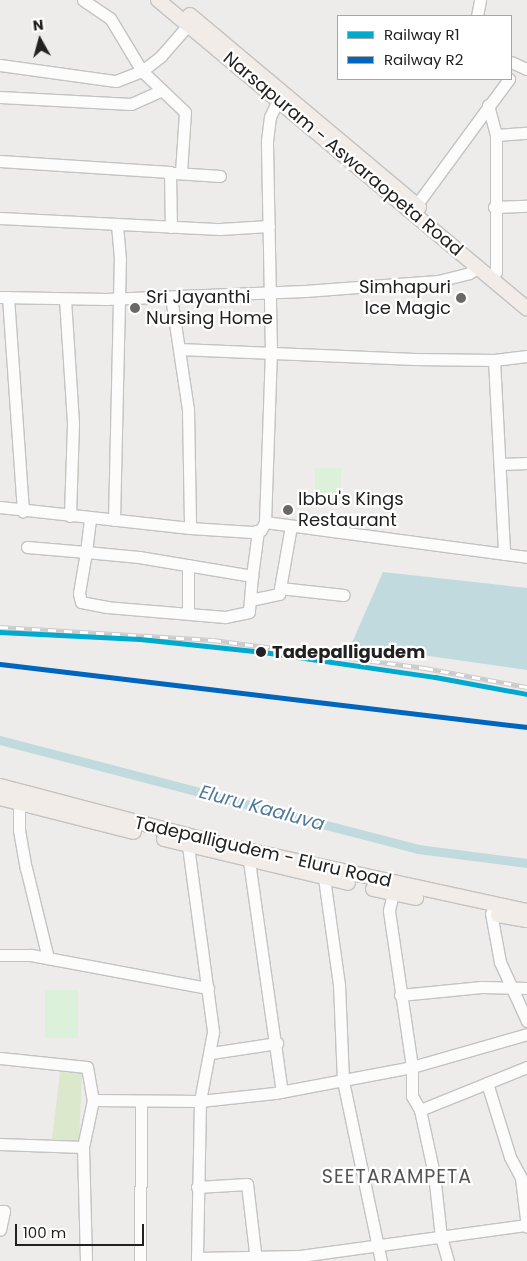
<!DOCTYPE html>
<style>
body{margin:0}
#map{position:relative;width:527px;height:1261px;overflow:hidden;background:#eeecea;font-family:Poppins,sans-serif}
div>[style]{position:absolute}
[style*='--x']{left:calc(var(--x)*1px);top:calc(var(--y)*1px);width:calc(var(--w)*1px);rotate:calc(var(--a)*1deg)}
.grass>*{inset:0;background:#dce8cc}
.park>*{inset:0;background:#dbf1da;transform-origin:0 0}
.water>*{inset:0;background:#c1dade}
.canal>*{height:9px;margin:-4.5px;padding:0 4.5px;transform-origin:4.5px;border-radius:4.5px;background:#c1dade}
.roads{filter:drop-shadow(1px 0 #c4c3c2) drop-shadow(-1px 0 #c4c3c2) drop-shadow(0 1px #c4c3c2) drop-shadow(0 -1px #c4c3c2)}
.minor>*{height:11px;margin:-5.5px;padding:0 5.5px;transform-origin:5.5px;border-radius:5.5px;background:#fcfcfc}
.major>*{height:14px;margin:-7px;padding:0 7px;transform-origin:7px;border-radius:7px;background:#f1ece7}
.rail>*{height:4.5px;margin-top:-2.25px;transform-origin:0;background:repeating-linear-gradient(90deg,#fff 0 8px,#cbcbcb 0 16px);box-sizing:border-box;border-block:1px solid #cbcbcb}
.rail-1>*{height:5px;margin:-2.5px;padding:0 2.5px;transform-origin:2.5px;border-radius:2.5px;background:#00a9ce}
.rail-2>*{height:5px;margin:-2.5px;padding:0 2.5px;transform-origin:2.5px;border-radius:2.5px;background:#0065bd}
.dots>*{width:14px;height:14px;translate:-50% -50%;box-sizing:border-box;border:2px solid #fff;border-radius:50%}
span{translate:-50% -50%;white-space:nowrap;text-align:center;line-height:1.15;-webkit-text-stroke:4.5px #fff;paint-order:stroke}
.street-label{font-size:18px;color:#212121}
.poi-label{font-size:18px;color:#212121}
.right{translate:-100% -50%;text-align:right}
.left{translate:0 -50%;text-align:left}
.stop-label{font-size:18px;color:#212121;font-weight:700}
.water-label{font-size:19px;color:#4f7899;font-style:italic}
.neighbourhood-label{font-size:19px;color:#545454;letter-spacing:1px}
.legend{position:absolute;left:337px;top:15px;width:175px;height:65px;box-sizing:border-box;background:#fff;border:1px solid #a6a6a6;margin:0;padding:6px 9px;list-style:none;font-size:15px;color:#212121}
.legend li{display:flex;align-items:center;gap:10px;height:25px}
.legend b{width:25px;border:1px solid #a6a6a6}
.north{position:absolute;left:15px;top:15px;width:50px;height:50px;-webkit-text-stroke:4px #fff;paint-order:stroke;rotate:353deg;font-size:14px;font-weight:700;line-height:20px;text-align:center;color:#212121}
.north::after{content:'';display:block;margin:auto;width:18px;height:22px;background:#212121;clip-path:polygon(50% 0,100% 100%,50% 72%,0 100%)}
.scale{position:absolute;left:15px;top:1224px;width:129px;height:22px;box-sizing:border-box;border:2px solid #212121;border-top:0;padding-left:6px;font-size:15px;line-height:18px;white-space:nowrap;color:#212121;-webkit-text-stroke:4px #fff;paint-order:stroke}
</style>
<div id="map">
<div class="grass">
<i style="clip-path:polygon(60px 1072px,82px 1073px,79px 1142px,52px 1140px)"></i>
</div>
<div class="park">
<i style="left:315px;top:468px;width:26px;height:35px"></i>
<i style="left:45px;top:990px;width:33px;height:48px"></i>
</div>
<div class="water">
<i style="clip-path:polygon(383px 572px,527px 588px,527px 670px,351px 645px)"></i>
</div>
<div class="canal">
<i style="--x:0;--y:740;--w:432;--a:14.6"></i>
<i style="--x:418;--y:849;--w:110;--a:7.3"></i>
</div>
<div class="roads">
<div class="minor">
<i style="--x:83;--y:0;--w:32;--a:34"></i>
<i style="--x:110;--y:18;--w:62;--a:58.9"></i>
<i style="--x:142;--y:71;--w:59;--a:43.6"></i>
<i style="--x:185;--y:112;--w:61;--a:93.8"></i>
<i style="--x:477;--y:16;--w:16;--a:-79"></i>
<i style="--x:511;--y:62;--w:17;--a:24"></i>
<i style="--x:0;--y:65;--w:117;--a:7.9"></i>
<i style="--x:116;--y:81;--w:28;--a:-21"></i>
<i style="--x:142;--y:71;--w:24;--a:-38"></i>
<i style="--x:161;--y:56;--w:41;--a:-48.9"></i>
<i style="--x:0;--y:97;--w:131;--a:3.1"></i>
<i style="--x:131;--y:104;--w:32;--a:-24"></i>
<i style="--x:488;--y:105;--w:31;--a:75"></i>
<i style="--x:496;--y:135;--w:137;--a:90"></i>
<i style="--x:496;--y:135;--w:31;--a:-4"></i>
<i style="--x:0;--y:161;--w:170;--a:3.7"></i>
<i style="--x:170;--y:172;--w:55;--a:89"></i>
<i style="--x:175;--y:173;--w:45;--a:3.8"></i>
<i style="--x:494;--y:207;--w:33;--a:-2"></i>
<i style="--x:412;--y:211;--w:164;--a:-53.7"></i>
<i style="--x:0;--y:218;--w:220;--a:2.9"></i>
<i style="--x:220;--y:229;--w:49;--a:-3.5"></i>
<i style="--x:0;--y:297;--w:106;--a:1.1"></i>
<i style="--x:106;--y:299;--w:199;--a:-2.3"></i>
<i style="--x:305;--y:291;--w:133;--a:-4.3"></i>
<i style="--x:438;--y:281;--w:32;--a:-14"></i>
<i style="--x:469;--y:273;--w:12;--a:-31"></i>
<i style="--x:8;--y:297;--w:215;--a:86"></i>
<i style="--x:171;--y:297;--w:113;--a:81.4"></i>
<i style="--x:188;--y:409;--w:119;--a:89"></i>
<i style="--x:65;--y:299;--w:125;--a:86.3"></i>
<i style="--x:73;--y:424;--w:92;--a:91.9"></i>
<i style="--x:179;--y:349;--w:236;--a:2.4"></i>
<i style="--x:415;--y:359;--w:79;--a:0.7"></i>
<i style="--x:494;--y:360;--w:33;--a:-7"></i>
<i style="--x:494;--y:360;--w:194;--a:87"></i>
<i style="--x:501;--y:464;--w:26;--a:-2"></i>
<i style="--x:0;--y:507;--w:191;--a:6.3"></i>
<i style="--x:190;--y:528;--w:62;--a:3.7"></i>
<i style="--x:252;--y:532;--w:9;--a:-13"></i>
<i style="--x:261;--y:530;--w:9;--a:-63"></i>
<i style="--x:265;--y:522;--w:169;--a:-88"></i>
<i style="--x:271;--y:353;--w:212;--a:-91.1"></i>
<i style="--x:267;--y:141;--w:24;--a:-83"></i>
<i style="--x:270;--y:117;--w:26;--a:-65"></i>
<i style="--x:114;--y:520;--w:261;--a:-88.7"></i>
<i style="--x:120;--y:259;--w:33;--a:-95"></i>
<i style="--x:265;--y:522;--w:264;--a:7.6"></i>
<i style="--x:27;--y:547;--w:59;--a:4.8"></i>
<i style="--x:86;--y:552;--w:53;--a:5.4"></i>
<i style="--x:139;--y:557;--w:115;--a:9.5"></i>
<i style="--x:252;--y:576;--w:36;--a:95"></i>
<i style="--x:249;--y:612;--w:25;--a:168"></i>
<i style="--x:225;--y:617;--w:118;--a:-175.2"></i>
<i style="--x:107;--y:607;--w:26;--a:-169"></i>
<i style="--x:81;--y:602;--w:9;--a:-103"></i>
<i style="--x:79;--y:593;--w:42;--a:-80.3"></i>
<i style="--x:86;--y:552;--w:34;--a:-83"></i>
<i style="--x:188;--y:565;--w:47;--a:90"></i>
<i style="--x:252;--y:576;--w:45;--a:-82.4"></i>
<i style="--x:280;--y:588;--w:64;--a:6.2"></i>
<i style="--x:250;--y:600;--w:30;--a:-12"></i>
<i style="--x:279;--y:594;--w:69;--a:-80"></i>
<i style="--x:19;--y:802;--w:28;--a:90"></i>
<i style="--x:19;--y:830;--w:39;--a:80"></i>
<i style="--x:26;--y:868;--w:93;--a:76.3"></i>
<i style="--x:188;--y:846;--w:188;--a:82.3"></i>
<i style="--x:213;--y:1032;--w:70;--a:100.7"></i>
<i style="--x:200;--y:1101;--w:160;--a:91.1"></i>
<i style="--x:249;--y:861;--w:233;--a:81.9"></i>
<i style="--x:324;--y:878;--w:108;--a:82"></i>
<i style="--x:339;--y:985;--w:96;--a:87.6"></i>
<i style="--x:343;--y:1081;--w:184;--a:78.1"></i>
<i style="--x:393;--y:893;--w:18;--a:103"></i>
<i style="--x:389;--y:911;--w:158;--a:81.6"></i>
<i style="--x:412;--y:1067;--w:29;--a:90"></i>
<i style="--x:412;--y:1096;--w:16;--a:60"></i>
<i style="--x:420;--y:1110;--w:66;--a:77.7"></i>
<i style="--x:434;--y:1174;--w:63;--a:83.7"></i>
<i style="--x:441;--y:1237;--w:25;--a:74"></i>
<i style="--x:491;--y:913;--w:50;--a:79.6"></i>
<i style="--x:500;--y:962;--w:65;--a:65.4"></i>
<i style="--x:0;--y:955;--w:31;--a:0"></i>
<i style="--x:31;--y:955;--w:180;--a:10.6"></i>
<i style="--x:400;--y:995;--w:82;--a:-5.6"></i>
<i style="--x:482;--y:987;--w:45;--a:1.3"></i>
<i style="--x:211;--y:1053;--w:67;--a:-8.6"></i>
<i style="--x:0;--y:1058;--w:87;--a:5.9"></i>
<i style="--x:87;--y:1067;--w:34;--a:80"></i>
<i style="--x:93;--y:1100;--w:48;--a:102"></i>
<i style="--x:83;--y:1147;--w:114;--a:88.5"></i>
<i style="--x:487;--y:1083;--w:77;--a:72.7"></i>
<i style="--x:510;--y:1157;--w:24;--a:62"></i>
<i style="--x:521;--y:1178;--w:49;--a:83"></i>
<i style="--x:93;--y:1100;--w:107;--a:0.5"></i>
<i style="--x:200;--y:1101;--w:75;--a:-6.1"></i>
<i style="--x:275;--y:1093;--w:139;--a:-10.7"></i>
<i style="--x:412;--y:1067;--w:120;--a:-16"></i>
<i style="--x:420;--y:1110;--w:115;--a:-21.9"></i>
<i style="--x:0;--y:1144;--w:83;--a:2.1"></i>
<i style="--x:197;--y:1187;--w:50;--a:-3.4"></i>
<i style="--x:247;--y:1184;--w:78;--a:83.3"></i>
<i style="--x:0;--y:1211;--w:4;--a:0"></i>
<i style="--x:4;--y:1211;--w:19;--a:102"></i>
<i style="--x:197;--y:1258;--w:103;--a:-1.1"></i>
<i style="--x:300;--y:1256;--w:229;--a:-7.8"></i>
<i style="--x:140;--y:1261;--w:160;--a:-89.6"></i>
</div>
<div class="major">
<i style="--x:158;--y:0;--w:481;--a:39.9"></i>
<i style="--x:190;--y:15;--w:299;--a:40"></i>
<i style="--x:0;--y:786;--w:241;--a:14.7"></i>
<i style="--x:233;--y:847;--w:301;--a:12.3"></i>
<i style="--x:0;--y:798;--w:138;--a:14.2"></i>
<i style="--x:164;--y:839;--w:189;--a:13.4"></i>
<i style="--x:373;--y:889;--w:44;--a:11.8"></i>
<i style="--x:498;--y:915;--w:29;--a:10"></i>
</div>
</div>
<div class="rail">
<i style="--x:0;--y:627;--w:213;--a:3.5"></i>
<i style="--x:213;--y:640;--w:214;--a:7.5"></i>
<i style="--x:425;--y:668;--w:104;--a:10.6"></i>
</div>
<div class="rail-1">
<i style="--x:0;--y:632;--w:140;--a:2.9"></i>
<i style="--x:140;--y:639;--w:124;--a:6"></i>
<i style="--x:263;--y:652;--w:174;--a:8.3"></i>
<i style="--x:435;--y:677;--w:94;--a:10.5"></i>
</div>
<div class="rail-2">
<i style="--x:0;--y:664;--w:531;--a:6.82"></i>
</div>
<div class="dots">
<i style="left:461px;top:298px;background:#696867"></i>
<i style="left:135px;top:308px;background:#696867"></i>
<i style="left:288px;top:510px;background:#696867"></i>
<i style="left:261px;top:652px;background:#212121"></i>
</div>
<div class="street-label">
<span style="left:343px;top:154px;rotate:40deg">Narsapuram - Aswaraopeta Road</span>
<span style="left:263px;top:852px;rotate:13deg">Tadepalligudem - Eluru Road</span>
</div>
<div class="poi-label">
<span class="right" style="left:451px;top:298px">Simhapuri<br>Ice Magic</span>
<span class="left" style="left:146px;top:308px">Sri Jayanthi<br>Nursing Home</span>
<span class="left" style="left:298px;top:510px">Ibbu's Kings<br>Restaurant</span>
</div>
<div class="stop-label">
<span class="left" style="left:272px;top:652px">Tadepalligudem</span>
</div>
<div class="water-label">
<span style="left:262px;top:808px;rotate:15deg">Eluru Kaaluva</span>
</div>
<div class="neighbourhood-label">
<span style="left:397px;top:1177px">SEETARAMPETA</span>
</div>
<ul class="legend">
<li><b style="height:6px;background:#00a9ce"></b>Railway R1</li>
<li><b style="height:6px;background:#0065bd"></b>Railway R2</li>
</ul>
<div class="north">N</div>
<div class="scale">100 m</div>
</div>
